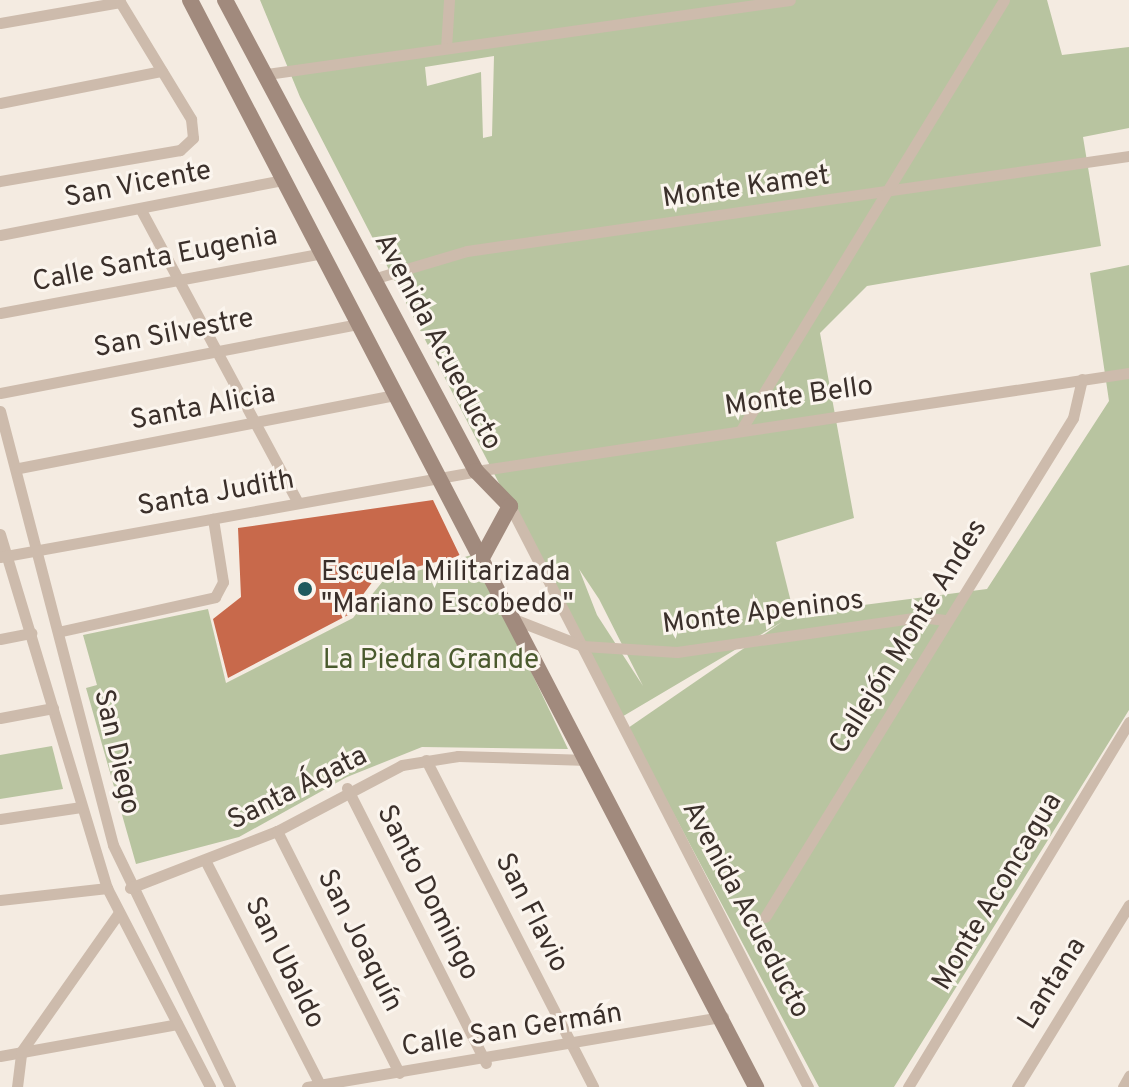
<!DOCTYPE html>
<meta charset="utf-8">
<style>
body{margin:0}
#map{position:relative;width:1129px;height:1087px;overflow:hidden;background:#f4ebe1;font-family:Overpass,sans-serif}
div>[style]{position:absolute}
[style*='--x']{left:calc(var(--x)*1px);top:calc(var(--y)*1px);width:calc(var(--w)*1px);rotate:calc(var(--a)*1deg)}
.green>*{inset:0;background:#b8c4a0}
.building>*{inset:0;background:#c8694b}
.street>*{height:11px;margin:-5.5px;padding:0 5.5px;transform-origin:5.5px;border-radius:5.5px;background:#cdbbac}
.secondary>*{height:16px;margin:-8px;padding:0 8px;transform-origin:8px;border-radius:8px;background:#a18a7d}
.dots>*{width:22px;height:22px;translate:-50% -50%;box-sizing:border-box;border:4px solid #fbf5ee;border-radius:50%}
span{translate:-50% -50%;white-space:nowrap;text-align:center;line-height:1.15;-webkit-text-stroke:6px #fbf5ee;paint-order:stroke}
.street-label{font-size:28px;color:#3b302b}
.poi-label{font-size:28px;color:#3b302b}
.left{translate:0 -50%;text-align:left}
.park-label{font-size:28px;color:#4a5a2e}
</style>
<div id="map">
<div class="green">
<i style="clip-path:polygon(evenodd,260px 0,1047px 0,1062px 55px,1129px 47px,1129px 128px,1083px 137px,1101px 246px,867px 286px,820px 333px,854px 518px,776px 542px,794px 614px,987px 589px,1109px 401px,1090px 273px,1129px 265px,1129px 710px,894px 1087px,819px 1087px,628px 728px,782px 622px,620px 718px,300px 97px,260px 0,494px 56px,492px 136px,483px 138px,481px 72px,427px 86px,425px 67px,494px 56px,260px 0,579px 569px,599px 599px,643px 686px,597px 615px,579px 569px)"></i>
<i style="clip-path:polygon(475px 554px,568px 749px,422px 747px,347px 777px,239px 837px,136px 864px,86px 688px,97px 685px,83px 635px,208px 609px,226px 683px,353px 618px,383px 581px)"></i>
<i style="clip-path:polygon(52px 746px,63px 789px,0 799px,0 755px)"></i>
</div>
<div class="building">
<i style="clip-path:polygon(433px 500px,460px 556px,376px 577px,348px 615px,228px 678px,213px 619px,241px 597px,238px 528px)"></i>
</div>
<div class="street">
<i style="--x:0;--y:23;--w:122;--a:-9.9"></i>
<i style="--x:120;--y:2;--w:137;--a:58.7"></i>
<i style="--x:191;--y:119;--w:19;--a:84"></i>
<i style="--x:193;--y:138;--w:18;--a:137"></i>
<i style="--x:180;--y:150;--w:183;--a:170.2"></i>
<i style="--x:446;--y:48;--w:48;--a:-86.4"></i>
<i style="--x:267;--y:74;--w:528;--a:-8.05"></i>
<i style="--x:0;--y:103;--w:165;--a:-11.2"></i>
<i style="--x:141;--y:210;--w:332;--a:61.8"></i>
<i style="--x:0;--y:235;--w:289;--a:-11"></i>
<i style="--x:373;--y:279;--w:98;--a:-16.6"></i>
<i style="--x:467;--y:251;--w:669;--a:-8.17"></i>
<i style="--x:0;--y:313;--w:324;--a:-10.5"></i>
<i style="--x:0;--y:393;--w:364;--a:-10.9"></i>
<i style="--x:0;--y:411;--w:448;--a:75.4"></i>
<i style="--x:113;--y:845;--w:269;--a:64.2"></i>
<i style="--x:741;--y:430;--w:504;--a:-58.55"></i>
<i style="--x:19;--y:468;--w:384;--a:-11"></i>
<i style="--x:510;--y:506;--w:653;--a:62.85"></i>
<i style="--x:0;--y:534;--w:370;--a:73.2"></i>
<i style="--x:107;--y:888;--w:224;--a:62.6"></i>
<i style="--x:0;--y:557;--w:484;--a:-10.2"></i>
<i style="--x:476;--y:471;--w:660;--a:-8.54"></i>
<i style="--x:516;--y:620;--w:72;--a:21.2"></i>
<i style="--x:583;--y:646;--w:94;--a:3.7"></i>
<i style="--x:677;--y:652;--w:246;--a:-8.2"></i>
<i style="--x:921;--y:617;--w:26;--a:7"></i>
<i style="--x:62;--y:631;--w:157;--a:-12.5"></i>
<i style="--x:215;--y:597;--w:17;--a:-62"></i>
<i style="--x:223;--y:582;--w:64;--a:-99"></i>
<i style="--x:0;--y:639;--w:32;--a:-11"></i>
<i style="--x:0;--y:718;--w:54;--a:-10.7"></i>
<i style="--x:426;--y:760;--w:367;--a:62.9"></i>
<i style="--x:347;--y:788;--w:308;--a:63.2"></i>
<i style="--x:0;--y:819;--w:82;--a:-8.4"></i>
<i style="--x:277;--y:831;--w:271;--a:63.2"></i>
<i style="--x:206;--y:862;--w:250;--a:62.9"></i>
<i style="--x:130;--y:888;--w:158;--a:-21.2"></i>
<i style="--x:277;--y:831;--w:141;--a:-27.8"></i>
<i style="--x:402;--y:765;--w:57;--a:-9.1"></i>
<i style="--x:458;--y:756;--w:130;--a:1.8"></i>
<i style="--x:0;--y:900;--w:108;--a:-6.4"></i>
<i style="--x:765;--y:917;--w:586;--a:-58.32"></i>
<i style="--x:1073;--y:418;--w:40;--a:-77"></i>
<i style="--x:0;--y:1056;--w:180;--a:-10.2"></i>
<i style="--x:17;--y:1087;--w:35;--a:-83"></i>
<i style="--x:21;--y:1052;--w:169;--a:-54.9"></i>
<i style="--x:307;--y:1087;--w:422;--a:-9.6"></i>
<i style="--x:908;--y:1087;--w:427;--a:-58.8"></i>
<i style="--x:1017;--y:1087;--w:214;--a:-58.4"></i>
<i style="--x:1123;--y:1087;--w:13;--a:-61"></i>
</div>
<div class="secondary">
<i style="--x:190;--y:0;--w:1226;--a:62.49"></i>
<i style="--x:225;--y:0;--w:534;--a:61.95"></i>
<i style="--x:476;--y:471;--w:49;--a:45.8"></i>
<i style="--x:510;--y:506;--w:57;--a:118.4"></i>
</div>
<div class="dots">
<i style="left:305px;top:589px;background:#1f5a5e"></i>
</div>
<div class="street-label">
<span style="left:138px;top:185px;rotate:-11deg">San Vicente</span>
<span style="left:746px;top:188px;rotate:-8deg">Monte Kamet</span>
<span style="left:155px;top:260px;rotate:-11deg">Calle Santa Eugenia</span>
<span style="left:174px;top:334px;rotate:-11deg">San Silvestre</span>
<span style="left:437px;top:342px;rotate:62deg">Avenida Acueducto</span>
<span style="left:799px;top:397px;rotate:-8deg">Monte Bello</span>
<span style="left:203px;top:408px;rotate:-11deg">Santa Alicia</span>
<span style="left:216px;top:494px;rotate:-10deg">Santa Judith</span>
<span style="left:763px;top:613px;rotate:-7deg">Monte Apeninos</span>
<span style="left:909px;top:637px;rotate:-58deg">Callejón Monte Andes</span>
<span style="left:116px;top:752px;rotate:77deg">San Diego</span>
<span style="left:298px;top:789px;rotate:-27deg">Santa Ágata</span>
<span style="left:998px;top:892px;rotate:-59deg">Monte Aconcagua</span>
<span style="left:427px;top:893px;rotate:63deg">Santo Domingo</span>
<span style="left:745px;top:910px;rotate:62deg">Avenida Acueducto</span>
<span style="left:531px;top:913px;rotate:63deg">San Flavio</span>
<span style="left:359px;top:941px;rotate:63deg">San Joaquín</span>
<span style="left:284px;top:963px;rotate:63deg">San Ubaldo</span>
<span style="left:1053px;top:984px;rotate:-58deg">Lantana</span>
<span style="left:512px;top:1031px;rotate:-9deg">Calle San Germán</span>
</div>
<div class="poi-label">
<span class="left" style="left:321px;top:589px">Escuela Militarizada<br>"Mariano Escobedo"</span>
</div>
<div class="park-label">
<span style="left:431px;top:661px">La Piedra Grande</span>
</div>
</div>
